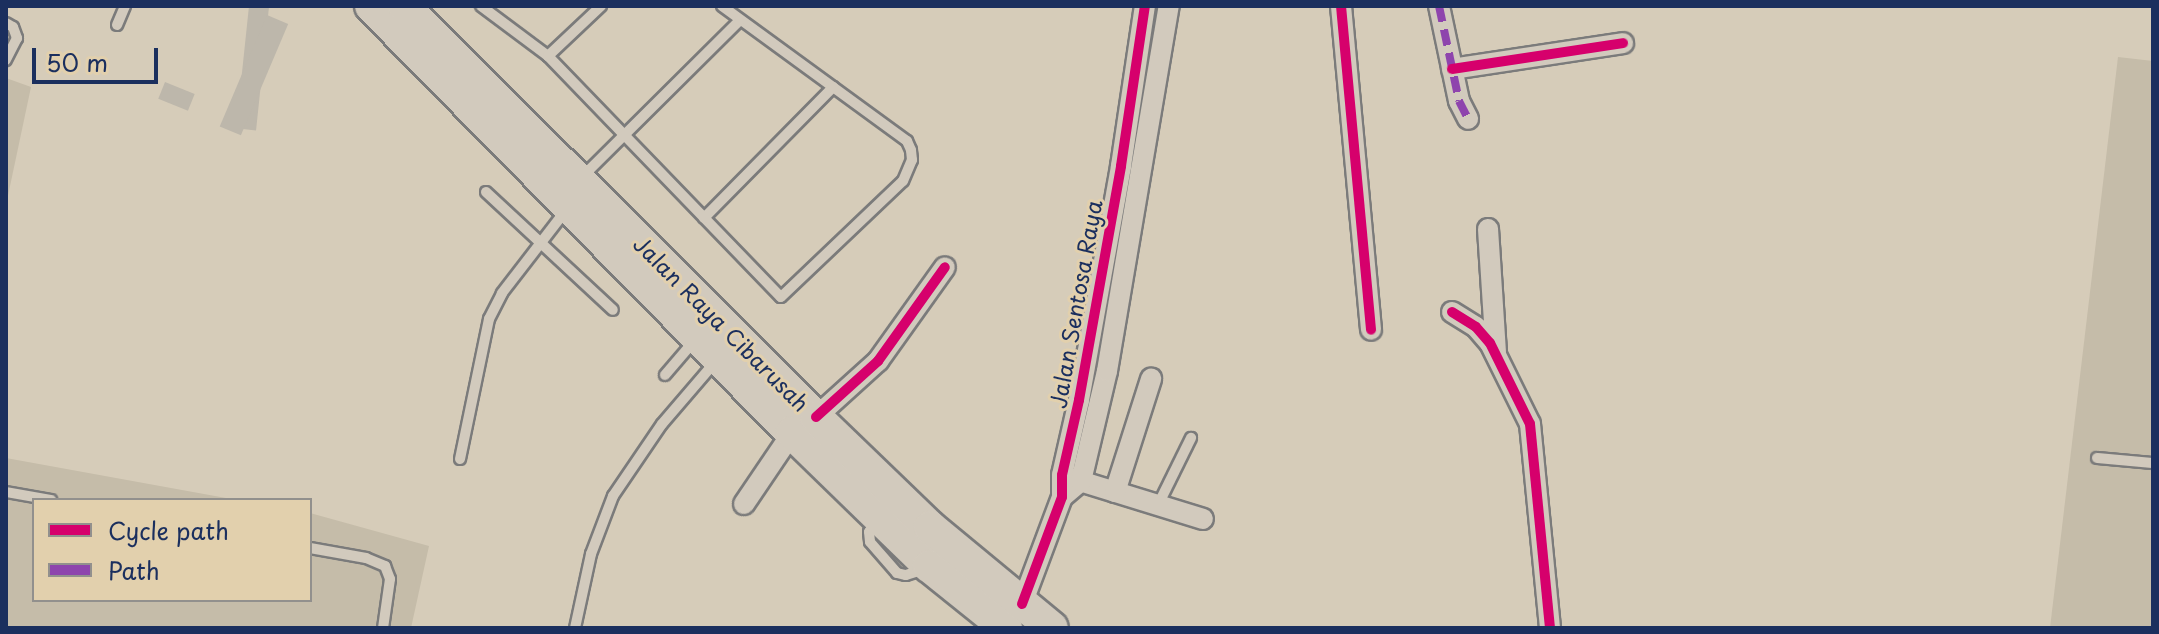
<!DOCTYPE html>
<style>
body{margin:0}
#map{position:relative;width:2159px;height:634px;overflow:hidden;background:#d6ccb9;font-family:"Playpen Sans",sans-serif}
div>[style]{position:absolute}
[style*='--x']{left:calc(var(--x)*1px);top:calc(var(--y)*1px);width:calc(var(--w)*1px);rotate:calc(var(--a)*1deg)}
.built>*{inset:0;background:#c5bca9}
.building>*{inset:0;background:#bdb7ab;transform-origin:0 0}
.roads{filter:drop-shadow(2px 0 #7b7b7b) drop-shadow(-2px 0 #7b7b7b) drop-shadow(0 2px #7b7b7b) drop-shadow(0 -2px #7b7b7b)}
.lane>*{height:10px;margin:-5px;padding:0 5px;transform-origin:5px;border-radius:5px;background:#d2cabd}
.street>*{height:20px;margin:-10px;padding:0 10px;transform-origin:10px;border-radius:10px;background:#d2cabd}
.primary>*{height:32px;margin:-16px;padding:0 16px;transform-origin:16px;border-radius:16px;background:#d2cabd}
.quiet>*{height:8px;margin-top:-4px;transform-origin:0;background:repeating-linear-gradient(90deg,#8e44ad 0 16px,transparent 0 24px)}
.cycleway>*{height:10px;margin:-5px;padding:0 5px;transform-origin:5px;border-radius:5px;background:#d6006c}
span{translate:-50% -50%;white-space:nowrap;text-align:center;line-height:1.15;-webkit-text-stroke:6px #e2d0ad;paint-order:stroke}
.street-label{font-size:22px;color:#1b2f5e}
.frame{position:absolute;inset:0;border:8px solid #1b2f5e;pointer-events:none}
.legend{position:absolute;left:32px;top:498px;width:280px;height:104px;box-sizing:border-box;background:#e2d0ad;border:2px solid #92908d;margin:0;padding:10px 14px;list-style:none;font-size:24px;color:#1b2f5e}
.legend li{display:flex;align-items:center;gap:16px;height:40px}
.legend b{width:40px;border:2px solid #92908d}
.scale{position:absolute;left:32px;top:48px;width:126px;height:36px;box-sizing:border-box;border:4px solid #1b2f5e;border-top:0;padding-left:10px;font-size:24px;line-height:28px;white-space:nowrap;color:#1b2f5e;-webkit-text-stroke:6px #e2d0ad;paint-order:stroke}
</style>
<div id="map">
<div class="built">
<i style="clip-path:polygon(2118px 57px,2153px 61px,2153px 628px,2050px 628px)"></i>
<i style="clip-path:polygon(6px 78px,31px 87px,6px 205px)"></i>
<i style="clip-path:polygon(6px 458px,237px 500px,34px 500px,34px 600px,310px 600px,310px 513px,429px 546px,411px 628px,6px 628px)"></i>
</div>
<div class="building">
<i style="left:249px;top:6px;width:20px;height:123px;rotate:6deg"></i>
<i style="left:267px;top:15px;width:23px;height:121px;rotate:23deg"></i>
<i style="left:165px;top:82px;width:32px;height:18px;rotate:22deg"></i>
</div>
<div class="roads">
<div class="lane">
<i style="--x:481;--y:6;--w:84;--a:36.7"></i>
<i style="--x:548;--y:56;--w:335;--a:46"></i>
<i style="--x:781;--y:297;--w:168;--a:-43.6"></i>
<i style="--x:903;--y:181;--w:23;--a:-67"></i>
<i style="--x:912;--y:160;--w:10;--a:-96"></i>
<i style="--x:911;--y:150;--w:10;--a:-114"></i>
<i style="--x:907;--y:141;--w:229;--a:-143.9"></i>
<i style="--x:6;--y:23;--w:8;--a:30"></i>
<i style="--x:13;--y:27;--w:12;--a:70"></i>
<i style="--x:17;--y:38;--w:25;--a:117"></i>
<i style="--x:117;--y:25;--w:21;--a:-67"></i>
<i style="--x:548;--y:56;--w:73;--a:-43.3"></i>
<i style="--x:582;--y:177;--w:221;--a:-44.8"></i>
<i style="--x:486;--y:192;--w:173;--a:42.9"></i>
<i style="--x:704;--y:218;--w:184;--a:-45.4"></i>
<i style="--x:665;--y:375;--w:46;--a:-49.4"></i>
<i style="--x:2097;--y:458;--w:56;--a:5.1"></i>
<i style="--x:460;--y:459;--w:143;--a:-78.3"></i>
<i style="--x:489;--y:319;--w:29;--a:-63"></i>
<i style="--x:502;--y:293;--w:106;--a:-52.3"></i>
<i style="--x:6;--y:492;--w:46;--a:10.1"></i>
<i style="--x:1158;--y:505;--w:75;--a:-63.8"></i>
<i style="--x:876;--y:522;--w:12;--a:125"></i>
<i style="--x:869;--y:532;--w:10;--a:84"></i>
<i style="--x:870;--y:542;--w:41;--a:48.9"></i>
<i style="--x:897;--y:573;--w:9;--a:13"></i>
<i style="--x:906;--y:575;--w:19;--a:-18"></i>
<i style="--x:310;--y:548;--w:57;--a:10.1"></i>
<i style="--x:366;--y:558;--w:21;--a:23"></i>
<i style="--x:385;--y:566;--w:14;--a:69"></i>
<i style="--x:390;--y:579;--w:49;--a:98.1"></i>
<i style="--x:575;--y:628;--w:76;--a:-77.8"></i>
<i style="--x:591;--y:554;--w:62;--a:-69.2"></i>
<i style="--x:613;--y:496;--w:87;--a:-55.8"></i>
<i style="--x:662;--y:424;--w:83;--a:-49.4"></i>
</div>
<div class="street">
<i style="--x:1341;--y:6;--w:325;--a:84.7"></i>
<i style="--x:1439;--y:6;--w:97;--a:78.1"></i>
<i style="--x:1459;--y:101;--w:20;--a:63"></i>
<i style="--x:1452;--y:69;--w:173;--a:-8.6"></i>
<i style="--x:1488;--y:229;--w:123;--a:86.3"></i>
<i style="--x:1452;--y:312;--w:28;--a:32"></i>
<i style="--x:1476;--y:327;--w:21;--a:49"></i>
<i style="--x:1490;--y:343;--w:90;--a:63.7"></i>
<i style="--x:1530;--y:424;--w:205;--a:84.4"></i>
<i style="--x:816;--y:417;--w:84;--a:-42.1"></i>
<i style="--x:878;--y:361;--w:115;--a:-54.5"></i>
<i style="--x:1070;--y:478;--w:139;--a:17.1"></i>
<i style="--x:1115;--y:492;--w:119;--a:-72.3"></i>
<i style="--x:1062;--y:497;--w:25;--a:-40"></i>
<i style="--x:1081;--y:481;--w:113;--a:-76.7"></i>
<i style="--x:1107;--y:371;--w:370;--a:-80.4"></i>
<i style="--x:744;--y:504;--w:86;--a:-55.9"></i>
<i style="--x:1022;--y:604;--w:114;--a:-69.5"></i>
<i style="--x:1062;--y:497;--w:22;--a:-90"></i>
<i style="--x:1062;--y:475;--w:77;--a:-77.2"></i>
<i style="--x:1079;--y:400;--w:238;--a:-79.8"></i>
<i style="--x:1121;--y:166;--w:162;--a:-81.5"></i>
</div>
<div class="primary">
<i style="--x:371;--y:6;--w:600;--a:45.41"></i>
<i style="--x:792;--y:433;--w:191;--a:44.2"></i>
<i style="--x:929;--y:566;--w:99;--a:38.8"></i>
<i style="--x:404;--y:6;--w:582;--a:44.93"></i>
<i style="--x:816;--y:417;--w:158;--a:44"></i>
<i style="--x:930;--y:527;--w:158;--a:39.6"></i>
</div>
</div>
<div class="quiet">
<i style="--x:1439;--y:6;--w:97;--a:78.1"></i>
<i style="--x:1459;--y:101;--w:20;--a:63"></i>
</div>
<div class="cycleway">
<i style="--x:1341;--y:6;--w:325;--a:84.7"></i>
<i style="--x:1452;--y:69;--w:173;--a:-8.6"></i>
<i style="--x:1452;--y:312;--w:28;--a:32"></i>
<i style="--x:1476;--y:327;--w:21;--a:49"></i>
<i style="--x:1490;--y:343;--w:90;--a:63.7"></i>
<i style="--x:1530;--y:424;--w:205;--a:84.4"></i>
<i style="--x:816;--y:417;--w:84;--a:-42.1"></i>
<i style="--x:878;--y:361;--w:115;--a:-54.5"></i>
<i style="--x:1022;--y:604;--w:114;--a:-69.5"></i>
<i style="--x:1062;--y:497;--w:22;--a:-90"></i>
<i style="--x:1062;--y:475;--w:77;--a:-77.2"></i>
<i style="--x:1079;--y:400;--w:238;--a:-79.8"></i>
<i style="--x:1121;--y:166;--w:162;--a:-81.5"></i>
</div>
<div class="street-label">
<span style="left:1075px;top:304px;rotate:-80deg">Jalan Sentosa Raya</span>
<span style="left:722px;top:323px;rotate:45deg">Jalan Raya Cibarusah</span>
</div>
<div class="frame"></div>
<ul class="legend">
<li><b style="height:10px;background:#d6006c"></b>Cycle path</li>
<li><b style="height:10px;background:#8e44ad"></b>Path</li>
</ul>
<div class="scale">50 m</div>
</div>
